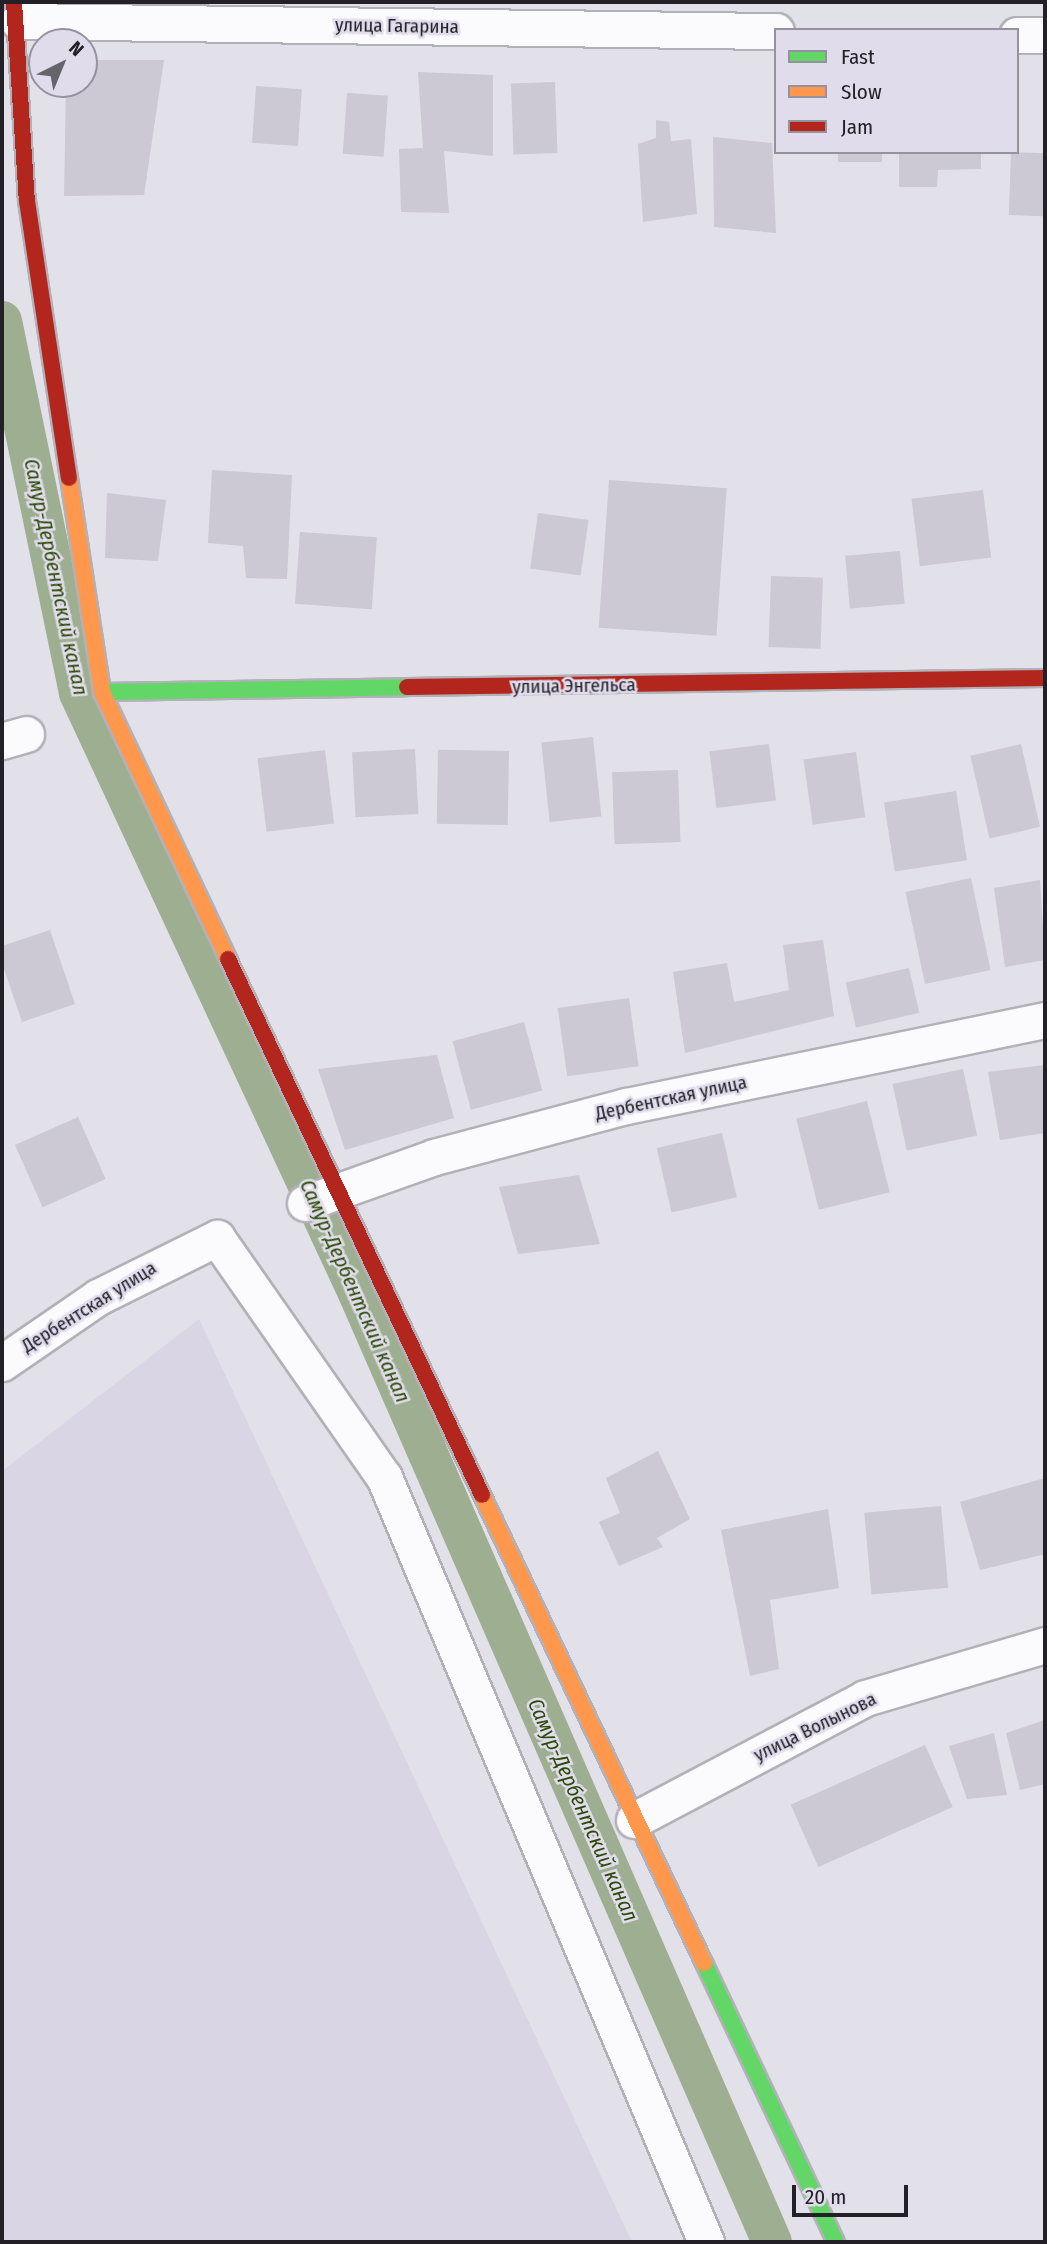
<!DOCTYPE html>
<meta charset="utf-8">
<style>
body{margin:0}
#map{position:relative;width:1047px;height:2244px;overflow:hidden;background:#e2e0e8;font-family:"Fira Sans Condensed",sans-serif}
div>[style]{position:absolute}
[style*='--x']{left:calc(var(--x)*1px);top:calc(var(--y)*1px);width:calc(var(--w)*1px);rotate:calc(var(--a)*1deg)}
.built>*{inset:0;background:#dad5e5}
.canal>*{height:40px;margin:-20px;padding:0 20px;transform-origin:20px;border-radius:20px;background:#9dae91}
.building>*{inset:0;background:#ccc8d4;transform-origin:0 0}
.roads{filter:drop-shadow(2px 0 #b3b1b8) drop-shadow(-2px 0 #b3b1b8) drop-shadow(0 2px #b3b1b8) drop-shadow(0 -2px #b3b1b8)}
.street>*{height:35px;margin:-17.5px;padding:0 17.5px;transform-origin:17.5px;border-radius:17.5px;background:#fbfafc}
.fast>*{height:16px;margin:-8px;padding:0 8px;transform-origin:8px;border-radius:8px;background:#63d668}
.slow>*{height:16px;margin:-8px;padding:0 8px;transform-origin:8px;border-radius:8px;background:#ff974d}
.jam>*{height:16px;margin:-8px;padding:0 8px;transform-origin:8px;border-radius:8px;background:#b3261e}
span{translate:-50% -50%;white-space:nowrap;text-align:center;line-height:1.15;-webkit-text-stroke:5px #e1dcec;paint-order:stroke}
.street-label{font-size:19px;color:#232127}
.water-label{font-size:21px;color:#2b4b04;font-style:italic}
.frame{position:absolute;inset:0;border:4px solid #232127;pointer-events:none}
.legend{position:absolute;left:774px;top:28px;width:245px;height:126px;box-sizing:border-box;background:#e1dcec;border:2px solid #95919d;margin:0;padding:9px 12px;list-style:none;font-size:21px;color:#232127}
.legend li{display:flex;align-items:center;gap:14px;height:35px}
.legend b{width:35px;border:2px solid #95919d}
.north{position:absolute;left:28px;top:28px;width:70px;height:70px;box-sizing:border-box;background:#e1dcec;border:2px solid #95919d;border-radius:50%;rotate:43deg;font-size:19px;font-weight:700;line-height:28px;text-align:center;color:#232127}
.north::after{content:'';display:block;margin:auto;width:24px;height:32px;background:#66646b;clip-path:polygon(50% 0,100% 100%,50% 72%,0 100%)}
.scale{position:absolute;left:792px;top:2185px;width:116px;height:32px;box-sizing:border-box;border:4px solid #232127;border-top:0;padding-left:9px;font-size:21px;line-height:24px;white-space:nowrap;color:#232127;-webkit-text-stroke:5px #e1dcec;paint-order:stroke}
</style>
<div id="map">
<div class="built">
<i style="clip-path:polygon(199px 1319px,632px 2242px,2px 2242px,2px 1471px)"></i>
</div>
<div class="canal">
<i style="--x:2;--y:321;--w:380;--a:78.3"></i>
<i style="--x:79;--y:693;--w:662;--a:65.06"></i>
<i style="--x:358;--y:1293;--w:1035;--a:66.43"></i>
</div>
<div class="building">
<i style="clip-path:polygon(84px 60px,164px 60px,144px 195px,64px 196px,66px 84px,84px 84px)"></i>
<i style="clip-path:polygon(418px 72px,493px 75px,493px 156px,444px 151px,449px 213px,401px 212px,399px 149px,423px 148px)"></i>
<i style="left:555px;top:82px;width:71px;height:44px;rotate:88deg"></i>
<i style="left:256px;top:86px;width:46px;height:57px;rotate:4deg"></i>
<i style="left:347px;top:93px;width:41px;height:61px;rotate:4deg"></i>
<i style="clip-path:polygon(656px 120px,669px 122px,671px 141px,691px 139px,697px 214px,643px 222px,638px 144px,656px 138px)"></i>
<i style="clip-path:polygon(713px 137px,772px 143px,776px 233px,714px 227px)"></i>
<i style="left:838px;top:152px;width:44px;height:10px"></i>
<i style="clip-path:polygon(899px 152px,981px 152px,981px 169px,938px 170px,937px 187px,899px 187px)"></i>
<i style="left:1011px;top:152px;width:34px;height:63px;rotate:2deg"></i>
<i style="clip-path:polygon(212px 470px,292px 475px,287px 579px,246px 578px,243px 546px,208px 543px)"></i>
<i style="left:609px;top:480px;width:118px;height:148px;rotate:4deg"></i>
<i style="left:983px;top:490px;width:68px;height:72px;rotate:83deg"></i>
<i style="clip-path:polygon(107px 493px,166px 500px,158px 561px,105px 558px)"></i>
<i style="left:538px;top:513px;width:51px;height:56px;rotate:8deg"></i>
<i style="left:300px;top:532px;width:77px;height:72px;rotate:4deg"></i>
<i style="left:900px;top:551px;width:53px;height:55px;rotate:85deg"></i>
<i style="left:771px;top:576px;width:52px;height:71px;rotate:2deg"></i>
<i style="left:593px;top:737px;width:80px;height:52px;rotate:84deg"></i>
<i style="left:769px;top:744px;width:57px;height:60px;rotate:83deg"></i>
<i style="left:1021px;top:744px;width:85px;height:52px;rotate:77deg"></i>
<i style="left:415px;top:749px;width:65px;height:63px;rotate:87deg"></i>
<i style="left:325px;top:750px;width:74px;height:68px;rotate:83deg"></i>
<i style="left:509px;top:751px;width:74px;height:71px;rotate:91deg"></i>
<i style="left:856px;top:752px;width:66px;height:53px;rotate:82deg"></i>
<i style="left:678px;top:770px;width:72px;height:66px;rotate:88deg"></i>
<i style="left:956px;top:791px;width:70px;height:73px;rotate:81deg"></i>
<i style="left:971px;top:878px;width:94px;height:67px;rotate:78deg"></i>
<i style="clip-path:polygon(1040px 880px,1045px 960px,1005px 967px,994px 888px)"></i>
<i style="clip-path:polygon(50px 930px,75px 1004px,22px 1022px,2px 963px,2px 946px)"></i>
<i style="clip-path:polygon(823px 940px,834px 1016px,685px 1053px,673px 972px,727px 963px,734px 1002px,789px 990px,783px 945px)"></i>
<i style="left:909px;top:968px;width:46px;height:65px;rotate:77deg"></i>
<i style="left:629px;top:998px;width:69px;height:72px;rotate:82deg"></i>
<i style="left:524px;top:1022px;width:71px;height:74px;rotate:75deg"></i>
<i style="clip-path:polygon(437px 1055px,454px 1118px,345px 1150px,318px 1069px)"></i>
<i style="clip-path:polygon(1045px 1065px,1045px 1133px,1000px 1140px,988px 1072px)"></i>
<i style="left:963px;top:1069px;width:68px;height:72px;rotate:78deg"></i>
<i style="left:867px;top:1101px;width:94px;height:73px;rotate:76deg"></i>
<i style="left:78px;top:1117px;width:68px;height:69px;rotate:66deg"></i>
<i style="left:722px;top:1133px;width:66px;height:67px;rotate:77deg"></i>
<i style="clip-path:polygon(579px 1175px,600px 1244px,518px 1254px,499px 1187px)"></i>
<i style="clip-path:polygon(658px 1451px,690px 1519px,657px 1538px,663px 1547px,619px 1566px,599px 1522px,620px 1513px,606px 1478px)"></i>
<i style="clip-path:polygon(1045px 1478px,1045px 1554px,980px 1570px,960px 1502px)"></i>
<i style="left:941px;top:1506px;width:82px;height:77px;rotate:85deg"></i>
<i style="clip-path:polygon(828px 1509px,839px 1588px,770px 1600px,779px 1669px,750px 1676px,721px 1530px)"></i>
<i style="clip-path:polygon(1045px 1720px,1045px 1784px,1020px 1790px,1006px 1733px)"></i>
<i style="clip-path:polygon(994px 1733px,1007px 1795px,967px 1799px,949px 1746px)"></i>
<i style="left:925px;top:1745px;width:68px;height:147px;rotate:66deg"></i>
</div>
<div class="roads">
<div class="street">
<i style="--x:18;--y:21;--w:758;--a:0.76"></i>
<i style="--x:1017;--y:35;--w:28;--a:0"></i>
<i style="--x:2;--y:741;--w:25;--a:-16"></i>
<i style="--x:305;--y:1203;--w:137;--a:-19.6"></i>
<i style="--x:434;--y:1157;--w:199;--a:-14.9"></i>
<i style="--x:626;--y:1106;--w:428;--a:-11.6"></i>
<i style="--x:2;--y:1363;--w:116;--a:-34.5"></i>
<i style="--x:98;--y:1297;--w:133;--a:-26.4"></i>
<i style="--x:217;--y:1238;--w:292;--a:55.1"></i>
<i style="--x:384;--y:1477;--w:830;--a:67.17"></i>
<i style="--x:634;--y:1820;--w:261;--a:-27.8"></i>
<i style="--x:865;--y:1698;--w:188;--a:-16.4"></i>
</div>
<div class="fast">
<i style="--x:102;--y:692;--w:305;--a:-0.9"></i>
<i style="--x:704;--y:1963;--w:309;--a:64.7"></i>
</div>
<div class="slow">
<i style="--x:69;--y:478;--w:217;--a:81.2"></i>
<i style="--x:102;--y:692;--w:295;--a:64.7"></i>
<i style="--x:482;--y:1495;--w:518;--a:64.62"></i>
</div>
<div class="jam">
<i style="--x:14;--y:2;--w:199;--a:86.3"></i>
<i style="--x:27;--y:201;--w:280;--a:81.4"></i>
<i style="--x:407;--y:687;--w:638;--a:-0.81"></i>
<i style="--x:228;--y:959;--w:593;--a:64.64"></i>
</div>
</div>
<div class="street-label">
<span style="left:397px;top:26px;rotate:1deg">улица Гагарина</span>
<span style="left:574px;top:686px;rotate:-1deg">улица Энгельса</span>
<span style="left:671px;top:1098px;rotate:-12deg">Дербентская улица</span>
<span style="left:89px;top:1307px;rotate:-32deg">Дербентская улица</span>
<span style="left:815px;top:1727px;rotate:-26deg">улица Волынова</span>
</div>
<div class="water-label">
<span style="left:56px;top:577px;rotate:78deg">Самур-Дербентский канал</span>
<span style="left:355px;top:1291px;rotate:66deg">Самур-Дербентский канал</span>
<span style="left:583px;top:1810px;rotate:66deg">Самур-Дербентский канал</span>
</div>
<div class="frame"></div>
<ul class="legend">
<li><b style="height:9px;background:#63d668"></b>Fast</li>
<li><b style="height:9px;background:#ff974d"></b>Slow</li>
<li><b style="height:9px;background:#b3261e"></b>Jam</li>
</ul>
<div class="north">N</div>
<div class="scale">20 m</div>
</div>
